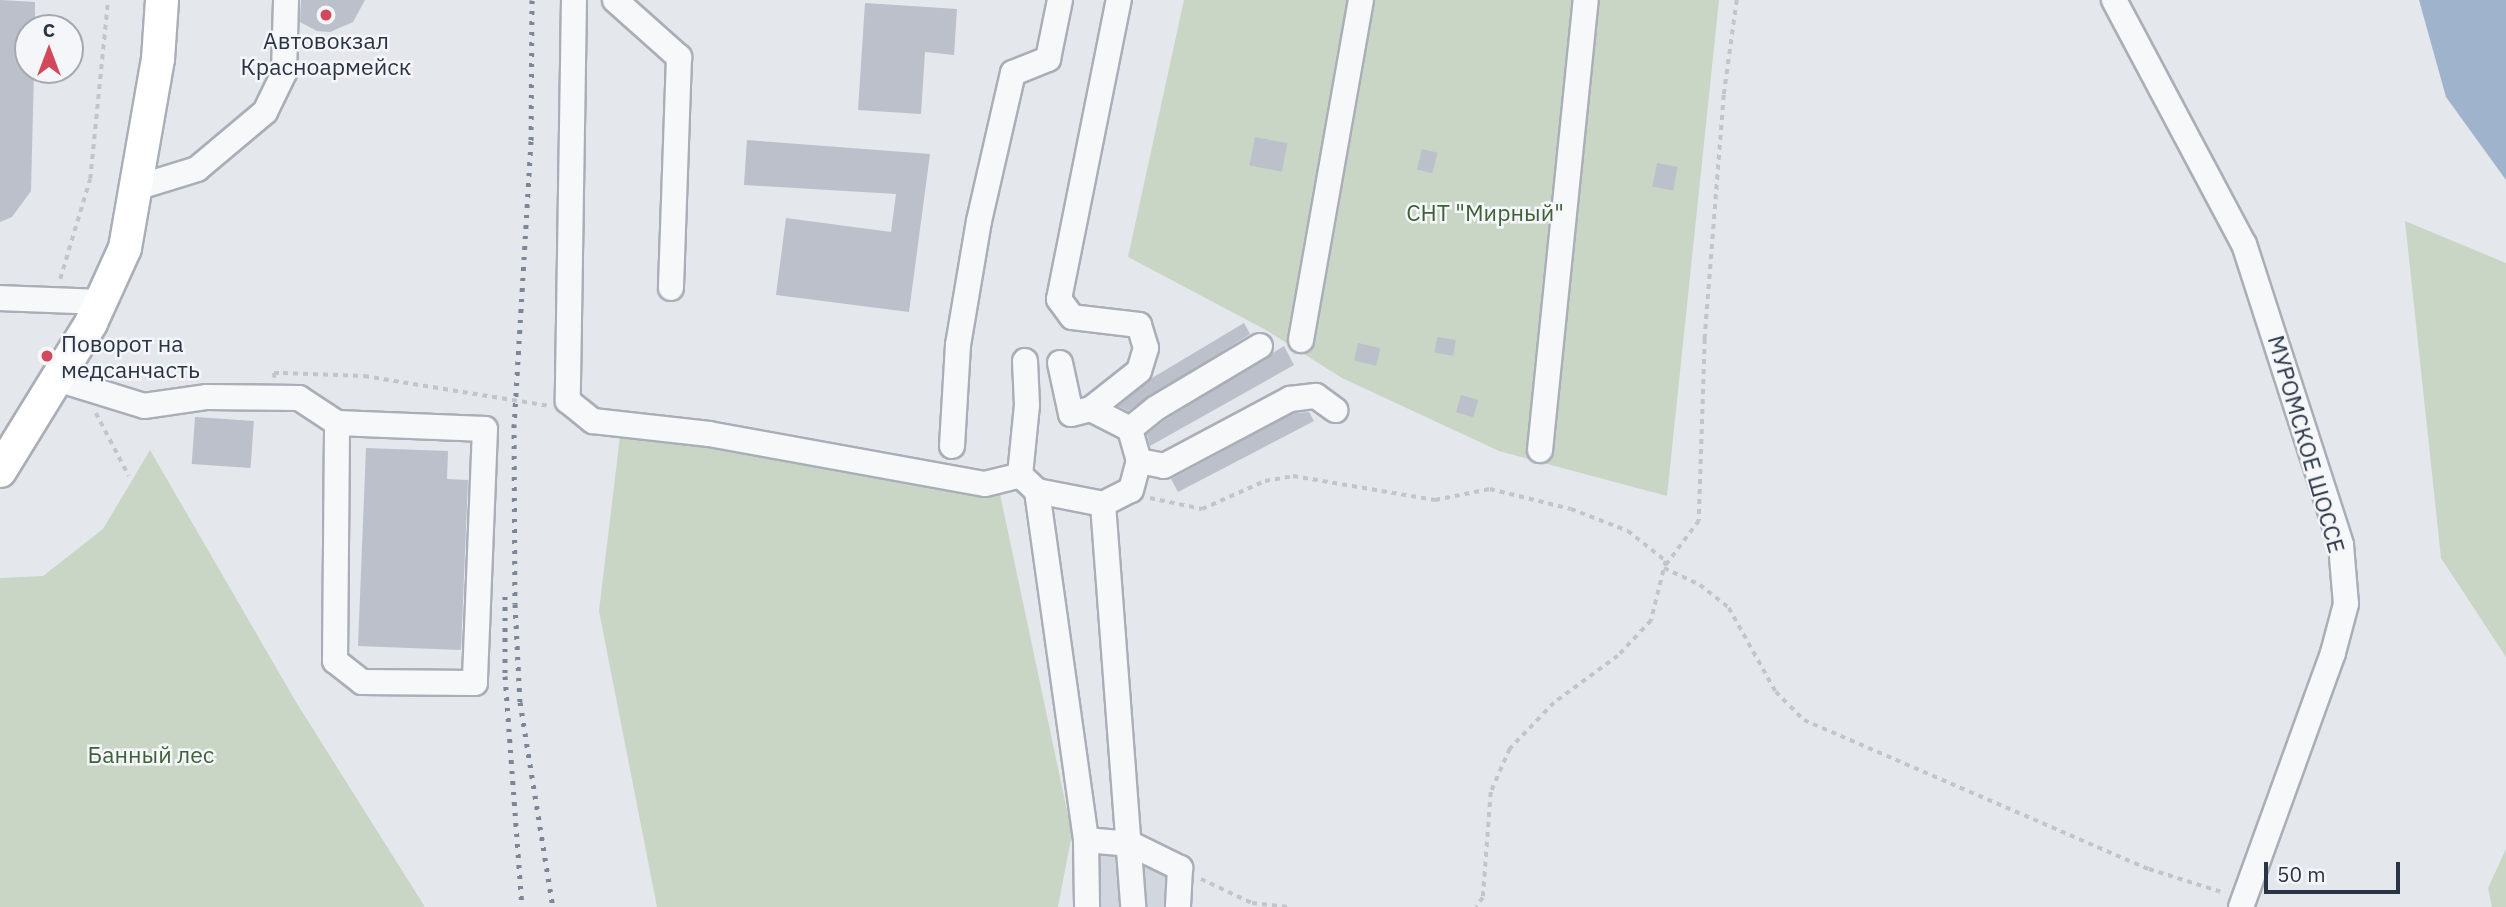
<!DOCTYPE html>
<meta charset="utf-8">
<style>
body{margin:0}
#map{position:relative;width:2506px;height:907px;overflow:hidden;background:#e4e7ec;font-family:"IBM Plex Sans",sans-serif}
div>[style]{position:absolute}
[style*='--x']{left:calc(var(--x)*1px);top:calc(var(--y)*1px);width:calc(var(--w)*1px);rotate:calc(var(--a)*1deg)}
.built>*{inset:0;background:#d2d6de}
.green>*{inset:0;background:#c9d6c5}
.water>*{inset:0;background:#9fb4cc}
.building>*{inset:0;background:#bbc0ca;transform-origin:0 0}
.path>*{height:3.5px;margin-top:-1.75px;transform-origin:0;background:repeating-linear-gradient(90deg,#c2c5cb 0 5px,transparent 0 10px)}
.roads{filter:drop-shadow(2px 0 #a9aeb7) drop-shadow(-2px 0 #a9aeb7) drop-shadow(0 2px #a9aeb7) drop-shadow(0 -2px #a9aeb7)}
.minor>*{height:24px;margin:-12px;padding:0 12px;transform-origin:12px;border-radius:12px;background:#f7f8fa}
.major>*{height:32px;margin:-16px;padding:0 16px;transform-origin:16px;border-radius:16px;background:#fff}
.rail>*{height:5px;margin-top:-2.5px;transform-origin:0;background:repeating-linear-gradient(90deg,#7d8696 0 3.5px,transparent 0 10.5px)}
.dots>*{width:19px;height:19px;translate:-50% -50%;box-sizing:border-box;border:4px solid #f4f6f9;border-radius:50%}
span{translate:-50% -50%;white-space:nowrap;text-align:center;line-height:1.15;-webkit-text-stroke:5px #f4f6f9;paint-order:stroke}
.poi-label{font-size:23px;color:#2b3445}
.left{translate:0 -50%;text-align:left}
.park-label{font-size:23px;color:#3f6138}
.street-label{font-size:23px;color:#2b3445}
.north{position:absolute;left:14px;top:14px;width:70px;height:70px;box-sizing:border-box;background:#f4f6f9;border:2px solid #a4a8b1;border-radius:50%;rotate:0deg;font-size:19px;font-weight:700;line-height:28px;text-align:center;color:#2b3445}
.north::after{content:'';display:block;margin:auto;width:24px;height:32px;background:#d1495b;clip-path:polygon(50% 0,100% 100%,50% 72%,0 100%)}
.scale{position:absolute;left:2264px;top:862px;width:136px;height:32px;box-sizing:border-box;border:4px solid #2b3445;border-top:0;padding-left:9px;font-size:21px;line-height:24px;white-space:nowrap;color:#2b3445;-webkit-text-stroke:5px #f4f6f9;paint-order:stroke}
</style>
<div id="map">
<div class="built">
<i style="clip-path:polygon(1125px 849px,1169px 874px,1168px 907px,1093px 907px,1095px 852px)"></i>
</div>
<div class="green">
<i style="clip-path:polygon(1184px 0,1719px 0,1667px 496px,1499px 451px,1342px 378px,1266px 330px,1128px 257px)"></i>
<i style="clip-path:polygon(2405px 221px,2506px 263px,2506px 657px,2441px 558px)"></i>
<i style="clip-path:polygon(621px 428px,1000px 494px,1072px 834px,1058px 907px,657px 907px,599px 611px)"></i>
<i style="clip-path:polygon(150px 450px,296px 702px,425px 907px,0 907px,0 578px,43px 576px,103px 529px)"></i>
<i style="clip-path:polygon(2506px 849px,2506px 907px,2492px 907px,2488px 888px)"></i>
</div>
<div class="water">
<i style="clip-path:polygon(2419px 0,2506px 0,2506px 180px,2446px 97px)"></i>
</div>
<div class="building">
<i style="clip-path:polygon(0 0,35px 2px,35px 28px,28px 28px,28px 70px,34px 70px,31px 191px,12px 217px,0 222px)"></i>
<i style="clip-path:polygon(301px 0,365px 0,353px 22px,330px 32px,317px 31px,300px 22px)"></i>
<i style="clip-path:polygon(865px 3px,957px 9px,954px 55px,925px 52px,921px 114px,858px 110px)"></i>
<i style="left:1255px;top:137px;width:33px;height:29px;rotate:11deg"></i>
<i style="clip-path:polygon(747px 140px,930px 154px,909px 312px,776px 295px,786px 218px,891px 232px,896px 194px,744px 185px)"></i>
<i style="left:1422px;top:149px;width:16px;height:21px;rotate:14deg"></i>
<i style="left:1657px;top:163px;width:21px;height:24px;rotate:11deg"></i>
<i style="clip-path:polygon(1244px 323px,1250px 334px,1128px 411px,1118px 406px,1152px 378px)"></i>
<i style="left:1437px;top:337px;width:19px;height:16px;rotate:9deg"></i>
<i style="left:1358px;top:343px;width:23px;height:18px;rotate:13deg"></i>
<i style="clip-path:polygon(1284px 346px,1294px 365px,1150px 446px,1147px 434px,1165px 420px)"></i>
<i style="left:1461px;top:395px;width:18px;height:18px;rotate:16deg"></i>
<i style="clip-path:polygon(1309px 412px,1314px 421px,1178px 492px,1171px 479px,1294px 413px)"></i>
<i style="left:195px;top:417px;width:59px;height:47px;rotate:4deg"></i>
<i style="clip-path:polygon(366px 448px,448px 451px,447px 479px,468px 480px,461px 650px,358px 646px)"></i>
</div>
<div class="path">
<i style="--x:1737;--y:0;--w:96;--a:97.8"></i>
<i style="--x:1724;--y:95;--w:245;--a:94.5"></i>
<i style="--x:1705;--y:339;--w:182;--a:91.9"></i>
<i style="--x:1699;--y:521;--w:59;--a:126.7"></i>
<i style="--x:1664;--y:568;--w:40;--a:25"></i>
<i style="--x:1700;--y:585;--w:37;--a:38"></i>
<i style="--x:1729;--y:608;--w:96;--a:60.8"></i>
<i style="--x:1776;--y:692;--w:40;--a:45"></i>
<i style="--x:1804;--y:720;--w:376;--a:23.4"></i>
<i style="--x:2149;--y:869;--w:80;--a:17.5"></i>
<i style="--x:60;--y:279;--w:104;--a:-73.3"></i>
<i style="--x:90;--y:179;--w:180;--a:-84.3"></i>
<i style="--x:274;--y:378;--w:5;--a:-90"></i>
<i style="--x:274;--y:373;--w:9;--a:0"></i>
<i style="--x:283;--y:373;--w:81;--a:2.1"></i>
<i style="--x:364;--y:376;--w:188;--a:9.2"></i>
<i style="--x:96;--y:413;--w:71;--a:62.4"></i>
<i style="--x:1150;--y:498;--w:53;--a:11.9"></i>
<i style="--x:1202;--y:509;--w:69;--a:-24"></i>
<i style="--x:1265;--y:481;--w:28;--a:-10"></i>
<i style="--x:1293;--y:476;--w:144;--a:9.6"></i>
<i style="--x:1435;--y:500;--w:56;--a:-11.3"></i>
<i style="--x:1490;--y:489;--w:83;--a:13.9"></i>
<i style="--x:1571;--y:509;--w:61;--a:21.1"></i>
<i style="--x:1628;--y:531;--w:48;--a:38.3"></i>
<i style="--x:1666;--y:561;--w:62;--a:104"></i>
<i style="--x:1651;--y:621;--w:48;--a:133.3"></i>
<i style="--x:1618;--y:656;--w:79;--a:143.7"></i>
<i style="--x:1554;--y:703;--w:64;--a:133.7"></i>
<i style="--x:1510;--y:749;--w:47;--a:113.8"></i>
<i style="--x:1491;--y:792;--w:106;--a:94.3"></i>
<i style="--x:1483;--y:898;--w:11;--a:128"></i>
<i style="--x:1201;--y:879;--w:56;--a:25.2"></i>
<i style="--x:1252;--y:903;--w:37;--a:6"></i>
</div>
<div class="roads">
<div class="minor">
<i style="--x:574;--y:0;--w:401;--a:90.9"></i>
<i style="--x:568;--y:401;--w:32;--a:39"></i>
<i style="--x:593;--y:421;--w:117;--a:6.4"></i>
<i style="--x:709;--y:434;--w:280;--a:10.3"></i>
<i style="--x:985;--y:484;--w:36;--a:-14"></i>
<i style="--x:615;--y:0;--w:86;--a:41.7"></i>
<i style="--x:679;--y:57;--w:231;--a:92"></i>
<i style="--x:2114;--y:0;--w:276;--a:62"></i>
<i style="--x:2244;--y:244;--w:316;--a:72.1"></i>
<i style="--x:2341;--y:545;--w:59;--a:85.2"></i>
<i style="--x:2346;--y:604;--w:51;--a:104.9"></i>
<i style="--x:2333;--y:653;--w:270;--a:109.9"></i>
<i style="--x:139;--y:187;--w:61;--a:-17.2"></i>
<i style="--x:197;--y:169;--w:89;--a:-40"></i>
<i style="--x:265;--y:112;--w:43;--a:-64"></i>
<i style="--x:284;--y:73;--w:73;--a:-88.4"></i>
<i style="--x:0;--y:298;--w:103;--a:2.2"></i>
<i style="--x:1301;--y:340;--w:345;--a:-80"></i>
<i style="--x:1025;--y:361;--w:44;--a:87.4"></i>
<i style="--x:1027;--y:405;--w:70;--a:95.7"></i>
<i style="--x:1020;--y:475;--w:23;--a:43"></i>
<i style="--x:1037;--y:491;--w:67;--a:11.1"></i>
<i style="--x:1103;--y:504;--w:31;--a:-27"></i>
<i style="--x:1131;--y:490;--w:30;--a:-75"></i>
<i style="--x:1139;--y:461;--w:33;--a:-106"></i>
<i style="--x:1130;--y:429;--w:44;--a:-152.9"></i>
<i style="--x:1091;--y:409;--w:61;--a:-38.4"></i>
<i style="--x:1139;--y:371;--w:24;--a:-73"></i>
<i style="--x:1146;--y:348;--w:24;--a:-107"></i>
<i style="--x:1139;--y:325;--w:67;--a:-173.2"></i>
<i style="--x:1072;--y:317;--w:22;--a:-126"></i>
<i style="--x:1059;--y:299;--w:305;--a:-78.7"></i>
<i style="--x:1060;--y:363;--w:52;--a:77.8"></i>
<i style="--x:1071;--y:414;--w:21;--a:-14"></i>
<i style="--x:57;--y:379;--w:91;--a:17.2"></i>
<i style="--x:144;--y:406;--w:64;--a:-8.1"></i>
<i style="--x:207;--y:397;--w:92;--a:0.6"></i>
<i style="--x:299;--y:398;--w:45;--a:33.3"></i>
<i style="--x:337;--y:423;--w:148;--a:2.3"></i>
<i style="--x:485;--y:429;--w:254;--a:92.3"></i>
<i style="--x:475;--y:683;--w:113;--a:-179.5"></i>
<i style="--x:362;--y:682;--w:34;--a:-142"></i>
<i style="--x:335;--y:661;--w:238;--a:-89.5"></i>
<i style="--x:1130;--y:429;--w:33;--a:-39"></i>
<i style="--x:1156;--y:408;--w:121;--a:-30.8"></i>
<i style="--x:952;--y:446;--w:101;--a:-86.6"></i>
<i style="--x:958;--y:345;--w:126;--a:-80.4"></i>
<i style="--x:979;--y:221;--w:152;--a:-77.1"></i>
<i style="--x:1013;--y:73;--w:38;--a:-22"></i>
<i style="--x:1048;--y:59;--w:60;--a:-78.5"></i>
<i style="--x:1540;--y:450;--w:452;--a:-84.2"></i>
<i style="--x:1139;--y:461;--w:25;--a:11"></i>
<i style="--x:1164;--y:466;--w:143;--a:-28"></i>
<i style="--x:1290;--y:399;--w:26;--a:-7"></i>
<i style="--x:1316;--y:396;--w:24;--a:36"></i>
<i style="--x:1037;--y:491;--w:352;--a:82"></i>
<i style="--x:1086;--y:840;--w:67;--a:89.1"></i>
<i style="--x:1103;--y:504;--w:404;--a:85.7"></i>
<i style="--x:1086;--y:840;--w:45;--a:5.1"></i>
<i style="--x:1131;--y:844;--w:55;--a:26.1"></i>
<i style="--x:1180;--y:868;--w:39;--a:93"></i>
</div>
<div class="major">
<i style="--x:0;--y:471;--w:174;--a:-58.4"></i>
<i style="--x:91;--y:323;--w:82;--a:-65.6"></i>
<i style="--x:125;--y:248;--w:192;--a:-80.1"></i>
<i style="--x:158;--y:59;--w:59;--a:-86.1"></i>
</div>
</div>
<div class="rail">
<i style="--x:532;--y:0;--w:141;--a:90.4"></i>
<i style="--x:531;--y:141;--w:284;--a:93.4"></i>
<i style="--x:514;--y:424;--w:180;--a:89.7"></i>
<i style="--x:515;--y:604;--w:98;--a:87.1"></i>
<i style="--x:520;--y:702;--w:208;--a:80.9"></i>
<i style="--x:505;--y:596;--w:80;--a:90"></i>
<i style="--x:505;--y:676;--w:232;--a:85.8"></i>
</div>
<div class="dots">
<i style="left:326px;top:15px;background:#d1495b"></i>
<i style="left:47px;top:356px;background:#d1495b"></i>
</div>
<div class="poi-label">
<span style="left:326px;top:53px">Автовокзал<br>Красноармейск</span>
<span class="left" style="left:61px;top:356px">Поворот на<br>медсанчасть</span>
</div>
<div class="park-label">
<span style="left:1485px;top:212px">СНТ "Мирный"</span>
<span style="left:151px;top:754px">Банный лес</span>
</div>
<div class="street-label">
<span style="left:2307px;top:444px;rotate:74deg">МУРОМСКОЕ ШОССЕ</span>
</div>
<div class="north">С</div>
<div class="scale">50 m</div>
</div>
